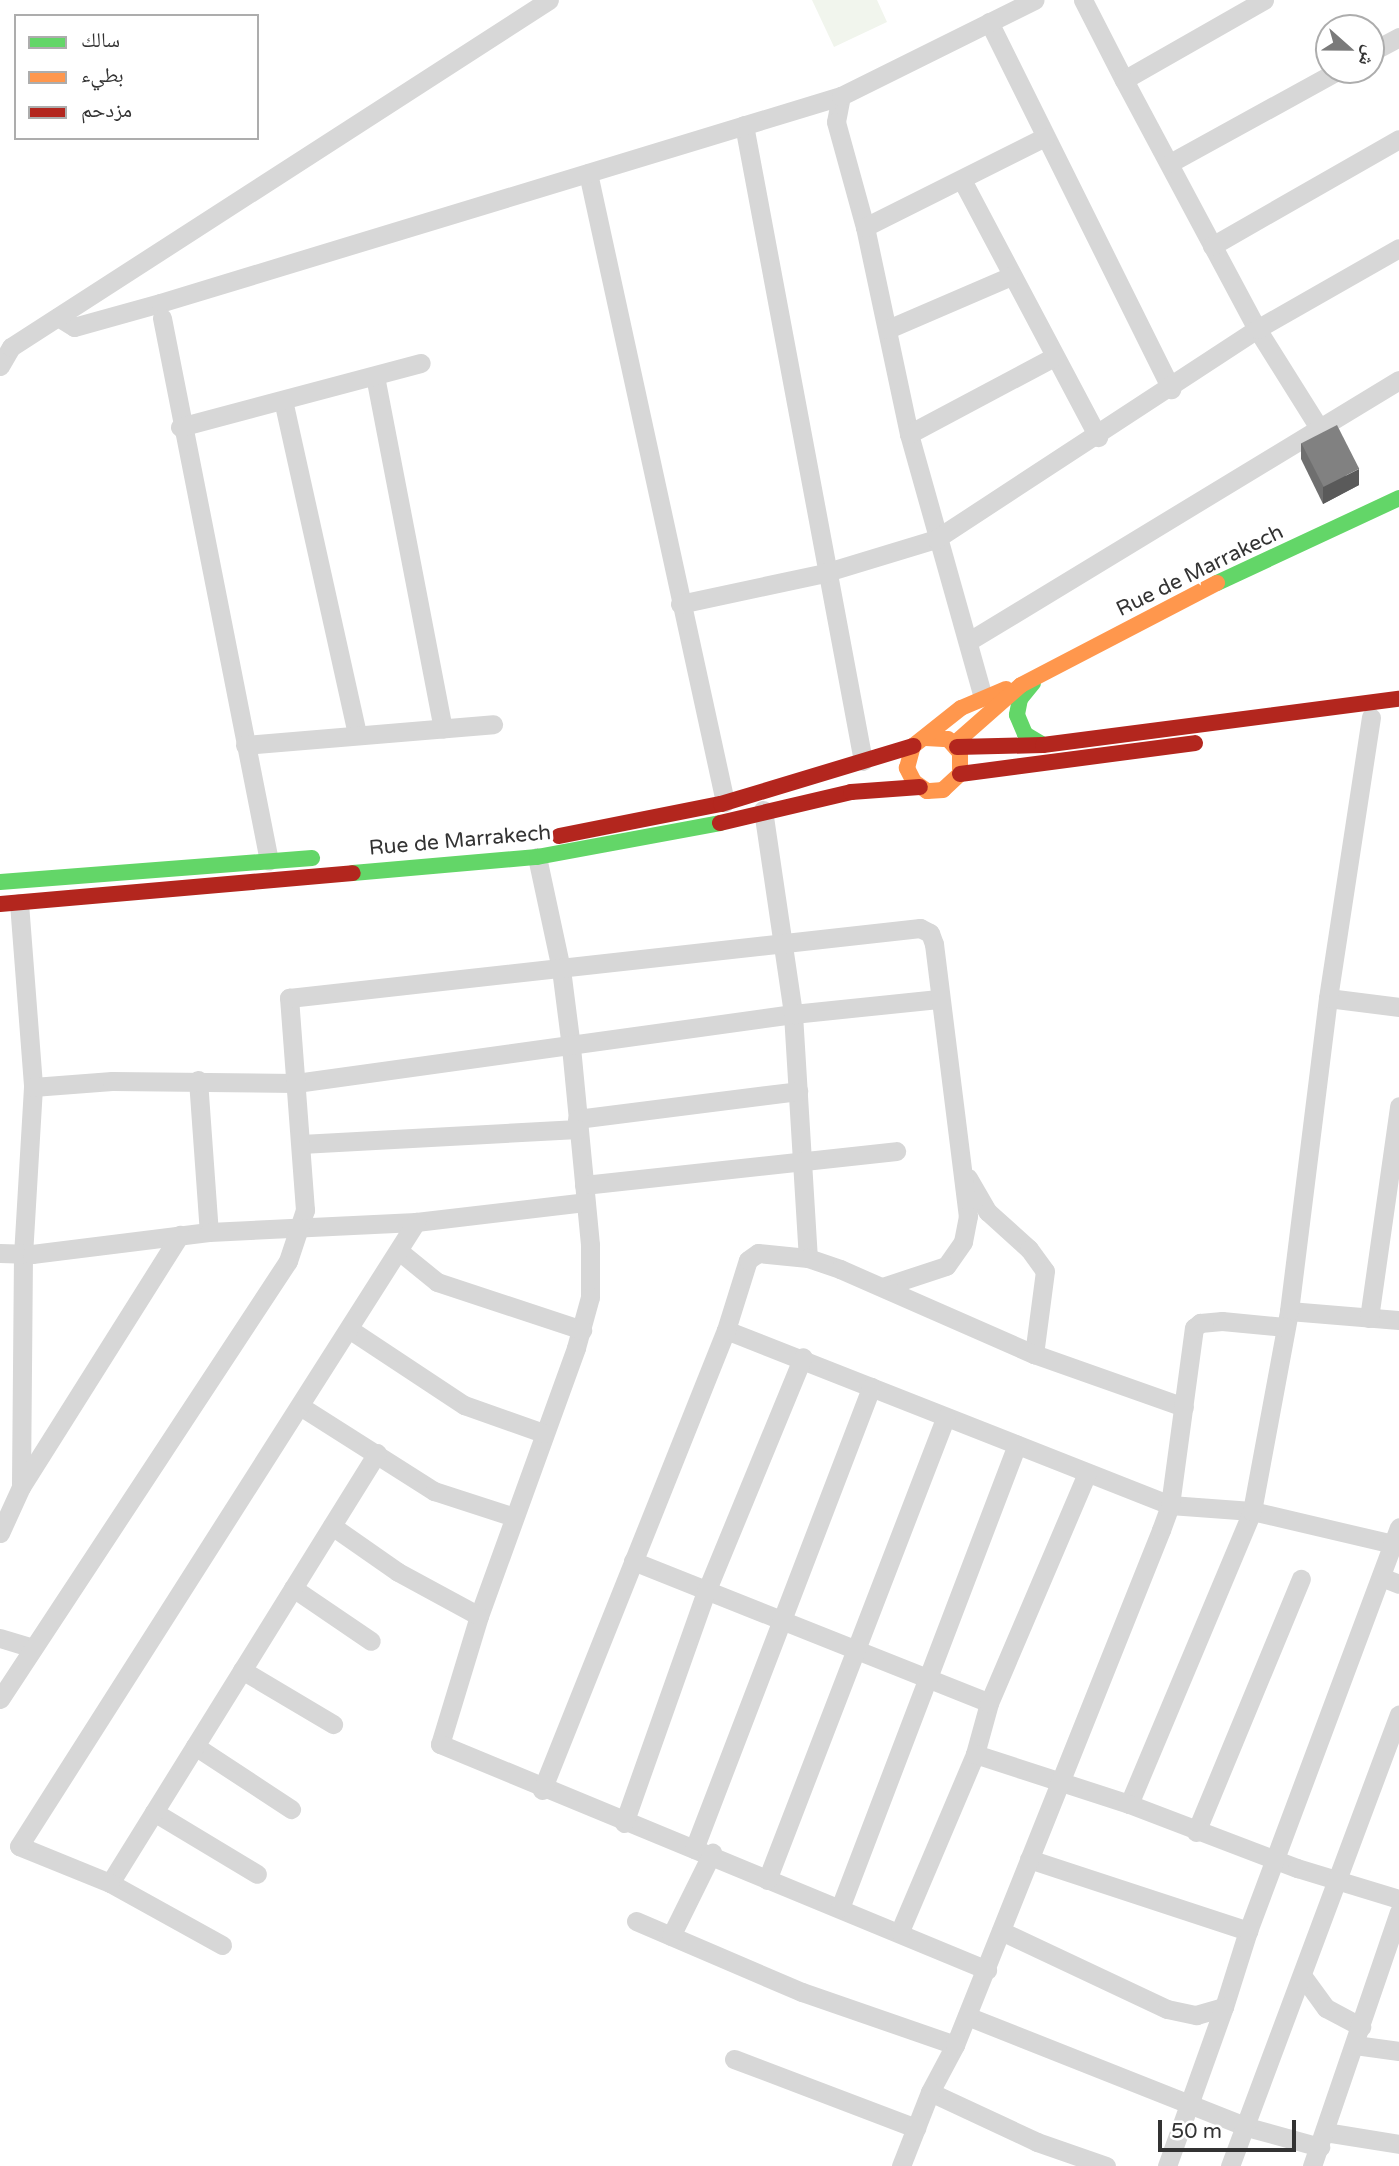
<!DOCTYPE html>
<meta charset="utf-8">
<style>
body{margin:0}
#map{position:relative;width:1399px;height:2166px;overflow:hidden;background:#fff;font-family:"Varela Round","Noto Naskh Arabic",sans-serif}
div>[style]{position:absolute}
[style*='--x']{left:calc(var(--x)*1px);top:calc(var(--y)*1px);width:calc(var(--w)*1px);rotate:calc(var(--a)*1deg)}
.green>*{inset:0;background:#f1f5ed}
.street>*{height:19px;margin:-9.5px;padding:0 9.5px;transform-origin:9.5px;border-radius:9.5px;background:#d7d7d7}
.fast>*{height:16px;margin:-8px;padding:0 8px;transform-origin:8px;border-radius:8px;background:#63d668}
.slow>*{height:16px;margin:-8px;padding:0 8px;transform-origin:8px;border-radius:8px;background:#ff974d}
.jam>*{height:16px;margin:-8px;padding:0 8px;transform-origin:8px;border-radius:8px;background:#b3261e}
.wall>*{inset:0;background:#6f6f6f}
.shaded-wall>*{inset:0;background:#5a5a5a}
.building>*{inset:0;background:#818181;transform-origin:0 0}
span{translate:-50% -50%;white-space:nowrap;text-align:center;line-height:1.15;-webkit-text-stroke:7px #fff;paint-order:stroke}
.street-label{font-size:21px;color:#333}
.legend{position:absolute;left:14px;top:14px;width:245px;height:126px;box-sizing:border-box;background:#fff;border:2px solid #adadad;margin:0;padding:9px 12px;list-style:none;font-size:21px;color:#333}
.legend li{display:flex;align-items:center;gap:14px;height:35px}
.legend b{width:35px;border:2px solid #adadad}
.north{position:absolute;left:1315px;top:14px;width:70px;height:70px;box-sizing:border-box;background:#fff;border:2px solid #adadad;border-radius:50%;rotate:111deg;font-size:19px;font-weight:700;line-height:28px;text-align:center;color:#333}
.north::after{content:'';display:block;margin:auto;width:24px;height:32px;background:#7a7a7a;clip-path:polygon(50% 0,100% 100%,50% 72%,0 100%)}
.scale{position:absolute;left:1158px;top:2120px;width:138px;height:32px;box-sizing:border-box;border:4px solid #333;border-top:0;padding-left:9px;font-size:21px;line-height:24px;white-space:nowrap;color:#333;-webkit-text-stroke:5px #fff;paint-order:stroke}
</style>
<div id="map">
<div class="green">
<i style="clip-path:polygon(812px 0,877px 0,887px 22px,834px 47px)"></i>
</div>
<div class="street">
<i style="--x:1083;--y:0;--w:90;--a:62.9"></i>
<i style="--x:1264;--y:0;--w:161;--a:150.3"></i>
<i style="--x:1124;--y:80;--w:282;--a:61.9"></i>
<i style="--x:1257;--y:329;--w:117;--a:57.9"></i>
<i style="--x:989;--y:22;--w:410;--a:63.6"></i>
<i style="--x:1371;--y:52;--w:32;--a:-28"></i>
<i style="--x:841;--y:96;--w:26;--a:101"></i>
<i style="--x:836;--y:122;--w:109;--a:74.6"></i>
<i style="--x:865;--y:227;--w:212;--a:78"></i>
<i style="--x:909;--y:434;--w:273;--a:74.3"></i>
<i style="--x:744;--y:125;--w:647;--a:79.4"></i>
<i style="--x:1170;--y:163;--w:193;--a:-28.8"></i>
<i style="--x:588;--y:173;--w:644;--a:77.71"></i>
<i style="--x:962;--y:180;--w:291;--a:62.1"></i>
<i style="--x:865;--y:227;--w:201;--a:-26.6"></i>
<i style="--x:1212;--y:246;--w:215;--a:-29.8"></i>
<i style="--x:58;--y:317;--w:19;--a:32"></i>
<i style="--x:74;--y:327;--w:89;--a:-15.6"></i>
<i style="--x:160;--y:303;--w:712;--a:-16.91"></i>
<i style="--x:841;--y:96;--w:216;--a:-26.4"></i>
<i style="--x:162;--y:318;--w:553;--a:78.85"></i>
<i style="--x:888;--y:329;--w:134;--a:-23.3"></i>
<i style="--x:0;--y:366;--w:22;--a:-60"></i>
<i style="--x:11;--y:347;--w:640;--a:-32.82"></i>
<i style="--x:375;--y:376;--w:359;--a:79.1"></i>
<i style="--x:283;--y:400;--w:343;--a:77.5"></i>
<i style="--x:180;--y:427;--w:249;--a:-14.9"></i>
<i style="--x:909;--y:434;--w:164;--a:-28"></i>
<i style="--x:680;--y:604;--w:147;--a:-12.1"></i>
<i style="--x:824;--y:573;--w:117;--a:-16.9"></i>
<i style="--x:936;--y:539;--w:384;--a:-33.2"></i>
<i style="--x:1257;--y:329;--w:163;--a:-29.7"></i>
<i style="--x:969;--y:641;--w:503;--a:-31.26"></i>
<i style="--x:245;--y:745;--w:249;--a:-4.8"></i>
<i style="--x:763;--y:810;--w:206;--a:81.6"></i>
<i style="--x:793;--y:1014;--w:244;--a:86.5"></i>
<i style="--x:537;--y:857;--w:115;--a:77.9"></i>
<i style="--x:561;--y:969;--w:79;--a:82.7"></i>
<i style="--x:571;--y:1047;--w:199;--a:84.5"></i>
<i style="--x:590;--y:1245;--w:52;--a:90"></i>
<i style="--x:590;--y:1297;--w:53;--a:105.4"></i>
<i style="--x:576;--y:1348;--w:285;--a:109.9"></i>
<i style="--x:479;--y:1616;--w:134;--a:106.9"></i>
<i style="--x:440;--y:1744;--w:592;--a:22.45"></i>
<i style="--x:19;--y:903;--w:185;--a:85.6"></i>
<i style="--x:33;--y:1087;--w:167;--a:93.4"></i>
<i style="--x:23;--y:1254;--w:233;--a:90.5"></i>
<i style="--x:1328;--y:998;--w:72;--a:7.2"></i>
<i style="--x:198;--y:1080;--w:152;--a:85.9"></i>
<i style="--x:33;--y:1087;--w:79;--a:-4.3"></i>
<i style="--x:112;--y:1081;--w:184;--a:0.6"></i>
<i style="--x:296;--y:1083;--w:502;--a:-7.9"></i>
<i style="--x:793;--y:1014;--w:146;--a:-5.9"></i>
<i style="--x:577;--y:1119;--w:223;--a:-7.2"></i>
<i style="--x:301;--y:1144;--w:277;--a:-3.1"></i>
<i style="--x:968;--y:1178;--w:39;--a:60"></i>
<i style="--x:988;--y:1212;--w:55;--a:42.1"></i>
<i style="--x:1029;--y:1249;--w:27;--a:54"></i>
<i style="--x:1045;--y:1271;--w:84;--a:97.5"></i>
<i style="--x:584;--y:1185;--w:314;--a:-6.2"></i>
<i style="--x:399;--y:1251;--w:49;--a:39.2"></i>
<i style="--x:437;--y:1282;--w:153;--a:18.3"></i>
<i style="--x:0;--y:1253;--w:32;--a:2"></i>
<i style="--x:32;--y:1254;--w:178;--a:-7.1"></i>
<i style="--x:209;--y:1232;--w:207;--a:-2.8"></i>
<i style="--x:416;--y:1222;--w:170;--a:-6.7"></i>
<i style="--x:1289;--y:1311;--w:110;--a:4.7"></i>
<i style="--x:1369;--y:1318;--w:214;--a:-81.9"></i>
<i style="--x:349;--y:1329;--w:138;--a:33.5"></i>
<i style="--x:464;--y:1405;--w:84;--a:19.5"></i>
<i style="--x:726;--y:1330;--w:477;--a:21.5"></i>
<i style="--x:1170;--y:1505;--w:82;--a:4.2"></i>
<i style="--x:1252;--y:1511;--w:145;--a:13.2"></i>
<i style="--x:300;--y:1406;--w:159;--a:32.4"></i>
<i style="--x:434;--y:1491;--w:84;--a:18"></i>
<i style="--x:332;--y:1526;--w:80;--a:34.9"></i>
<i style="--x:398;--y:1572;--w:92;--a:28.5"></i>
<i style="--x:0;--y:1533;--w:51;--a:-65.5"></i>
<i style="--x:21;--y:1487;--w:298;--a:-57.8"></i>
<i style="--x:633;--y:1561;--w:383;--a:21.7"></i>
<i style="--x:1381;--y:1577;--w:19;--a:21"></i>
<i style="--x:293;--y:1588;--w:94;--a:34.2"></i>
<i style="--x:0;--y:1638;--w:34;--a:17"></i>
<i style="--x:242;--y:1670;--w:106;--a:30.7"></i>
<i style="--x:0;--y:1699;--w:524;--a:-56.67"></i>
<i style="--x:288;--y:1261;--w:54;--a:-71.6"></i>
<i style="--x:305;--y:1210;--w:213;--a:-94.3"></i>
<i style="--x:289;--y:998;--w:635;--a:-6.33"></i>
<i style="--x:920;--y:928;--w:11;--a:27"></i>
<i style="--x:930;--y:933;--w:12;--a:70"></i>
<i style="--x:934;--y:944;--w:274;--a:82.9"></i>
<i style="--x:968;--y:1216;--w:26;--a:101"></i>
<i style="--x:963;--y:1242;--w:29;--a:125"></i>
<i style="--x:946;--y:1266;--w:67;--a:161.8"></i>
<i style="--x:195;--y:1746;--w:115;--a:33.3"></i>
<i style="--x:975;--y:1754;--w:53;--a:-74.6"></i>
<i style="--x:989;--y:1703;--w:250;--a:-66.9"></i>
<i style="--x:542;--y:1790;--w:495;--a:-68.2"></i>
<i style="--x:726;--y:1330;--w:73;--a:-72.6"></i>
<i style="--x:748;--y:1260;--w:12;--a:-35"></i>
<i style="--x:758;--y:1253;--w:50;--a:5.7"></i>
<i style="--x:808;--y:1258;--w:34;--a:19"></i>
<i style="--x:840;--y:1269;--w:212;--a:23.7"></i>
<i style="--x:1034;--y:1354;--w:159;--a:19.5"></i>
<i style="--x:1129;--y:1804;--w:318;--a:-67.2"></i>
<i style="--x:1252;--y:1511;--w:203;--a:-79.5"></i>
<i style="--x:1289;--y:1311;--w:315;--a:-82.9"></i>
<i style="--x:1328;--y:998;--w:284;--a:-81.3"></i>
<i style="--x:154;--y:1812;--w:120;--a:31"></i>
<i style="--x:624;--y:1823;--w:245;--a:-70.5"></i>
<i style="--x:706;--y:1592;--w:254;--a:-67.6"></i>
<i style="--x:1196;--y:1832;--w:274;--a:-67.5"></i>
<i style="--x:694;--y:1849;--w:495;--a:-69"></i>
<i style="--x:1029;--y:1859;--w:231;--a:18.2"></i>
<i style="--x:767;--y:1880;--w:496;--a:-68.9"></i>
<i style="--x:110;--y:1883;--w:506;--a:-58.16"></i>
<i style="--x:840;--y:1908;--w:496;--a:-69.1"></i>
<i style="--x:636;--y:1921;--w:181;--a:23.2"></i>
<i style="--x:802;--y:1992;--w:162;--a:19.1"></i>
<i style="--x:955;--y:2045;--w:53;--a:118"></i>
<i style="--x:930;--y:2092;--w:118;--a:25"></i>
<i style="--x:1037;--y:2142;--w:73;--a:19.2"></i>
<i style="--x:900;--y:1931;--w:192;--a:-67"></i>
<i style="--x:975;--y:1754;--w:162;--a:18"></i>
<i style="--x:1129;--y:1804;--w:180;--a:20.9"></i>
<i style="--x:1297;--y:1868;--w:107;--a:16.9"></i>
<i style="--x:1001;--y:1931;--w:183;--a:25.2"></i>
<i style="--x:1167;--y:2009;--w:30;--a:12"></i>
<i style="--x:1196;--y:2015;--w:29;--a:-16"></i>
<i style="--x:1224;--y:2007;--w:80;--a:-72.5"></i>
<i style="--x:1248;--y:1931;--w:431;--a:-69.5"></i>
<i style="--x:671;--y:1936;--w:93;--a:-63.7"></i>
<i style="--x:222;--y:1945;--w:128;--a:-151"></i>
<i style="--x:110;--y:1883;--w:98;--a:-157.9"></i>
<i style="--x:19;--y:1846;--w:740;--a:-57.53"></i>
<i style="--x:1304;--y:1978;--w:37;--a:54"></i>
<i style="--x:1326;--y:2008;--w:40;--a:28"></i>
<i style="--x:967;--y:2016;--w:301;--a:21.6"></i>
<i style="--x:1247;--y:2127;--w:76;--a:15.3"></i>
<i style="--x:955;--y:2045;--w:555;--a:-68.2"></i>
<i style="--x:1161;--y:1530;--w:27;--a:-70"></i>
<i style="--x:1170;--y:1505;--w:179;--a:-82.3"></i>
<i style="--x:1194;--y:1328;--w:8;--a:-40"></i>
<i style="--x:1200;--y:1323;--w:22;--a:-5"></i>
<i style="--x:1222;--y:1321;--w:63;--a:5.4"></i>
<i style="--x:1355;--y:2045;--w:44;--a:7.8"></i>
<i style="--x:734;--y:2059;--w:195;--a:20.8"></i>
<i style="--x:1325;--y:2132;--w:75;--a:9.2"></i>
<i style="--x:901;--y:2166;--w:79;--a:-68.6"></i>
<i style="--x:1167;--y:2166;--w:169;--a:-70.3"></i>
<i style="--x:1230;--y:2166;--w:482;--a:-69.5"></i>
<i style="--x:1312;--y:2166;--w:268;--a:-71.1"></i>
</div>
<div class="fast">
<i style="--x:1217;--y:583;--w:201;--a:-25"></i>
<i style="--x:1033;--y:683;--w:21;--a:129"></i>
<i style="--x:1020;--y:699;--w:16;--a:101"></i>
<i style="--x:1017;--y:715;--w:21;--a:67"></i>
<i style="--x:1025;--y:734;--w:21;--a:31"></i>
<i style="--x:353;--y:873;--w:185;--a:-5"></i>
<i style="--x:537;--y:857;--w:186;--a:-10.5"></i>
<i style="--x:0;--y:882;--w:313;--a:-4.4"></i>
</div>
<div class="slow">
<i style="--x:926;--y:738;--w:22;--a:3"></i>
<i style="--x:948;--y:739;--w:18;--a:49"></i>
<i style="--x:960;--y:753;--w:21;--a:90"></i>
<i style="--x:960;--y:774;--w:23;--a:137"></i>
<i style="--x:943;--y:790;--w:16;--a:176"></i>
<i style="--x:927;--y:791;--w:16;--a:-145"></i>
<i style="--x:914;--y:782;--w:16;--a:-117"></i>
<i style="--x:907;--y:768;--w:23;--a:-75"></i>
<i style="--x:913;--y:746;--w:61;--a:-38.4"></i>
<i style="--x:961;--y:708;--w:49;--a:-22.9"></i>
<i style="--x:954;--y:744;--w:89;--a:-41.4"></i>
<i style="--x:1021;--y:685;--w:221;--a:-27.5"></i>
</div>
<div class="jam">
<i style="--x:957;--y:747;--w:86;--a:-1.3"></i>
<i style="--x:1043;--y:745;--w:359;--a:-7.4"></i>
<i style="--x:960;--y:774;--w:237;--a:-7.5"></i>
<i style="--x:720;--y:823;--w:135;--a:-13.3"></i>
<i style="--x:851;--y:792;--w:69;--a:-4.1"></i>
<i style="--x:559;--y:836;--w:165;--a:-11.2"></i>
<i style="--x:721;--y:804;--w:201;--a:-16.8"></i>
<i style="--x:0;--y:904;--w:354;--a:-5"></i>
</div>
<div class="wall">
<i style="clip-path:polygon(1301px 443px,1359px 485px,1323px 504px,1301px 459px)"></i>
</div>
<div class="shaded-wall">
<i style="clip-path:polygon(1359px 469px,1359px 485px,1323px 504px,1323px 487px)"></i>
</div>
<div class="building">
<i style="left:1337px;top:425px;width:49px;height:40px;rotate:63deg"></i>
</div>
<div class="street-label">
<span style="left:1200px;top:571px;rotate:-26deg">Rue de Marrakech</span>
<span style="left:460px;top:841px;rotate:-5deg">Rue de Marrakech</span>
</div>
<ul class="legend">
<li><b style="height:9px;background:#63d668"></b>سالك</li>
<li><b style="height:9px;background:#ff974d"></b>بطيء</li>
<li><b style="height:9px;background:#b3261e"></b>مزدحم</li>
</ul>
<div class="north">ش</div>
<div class="scale">50 m</div>
</div>
